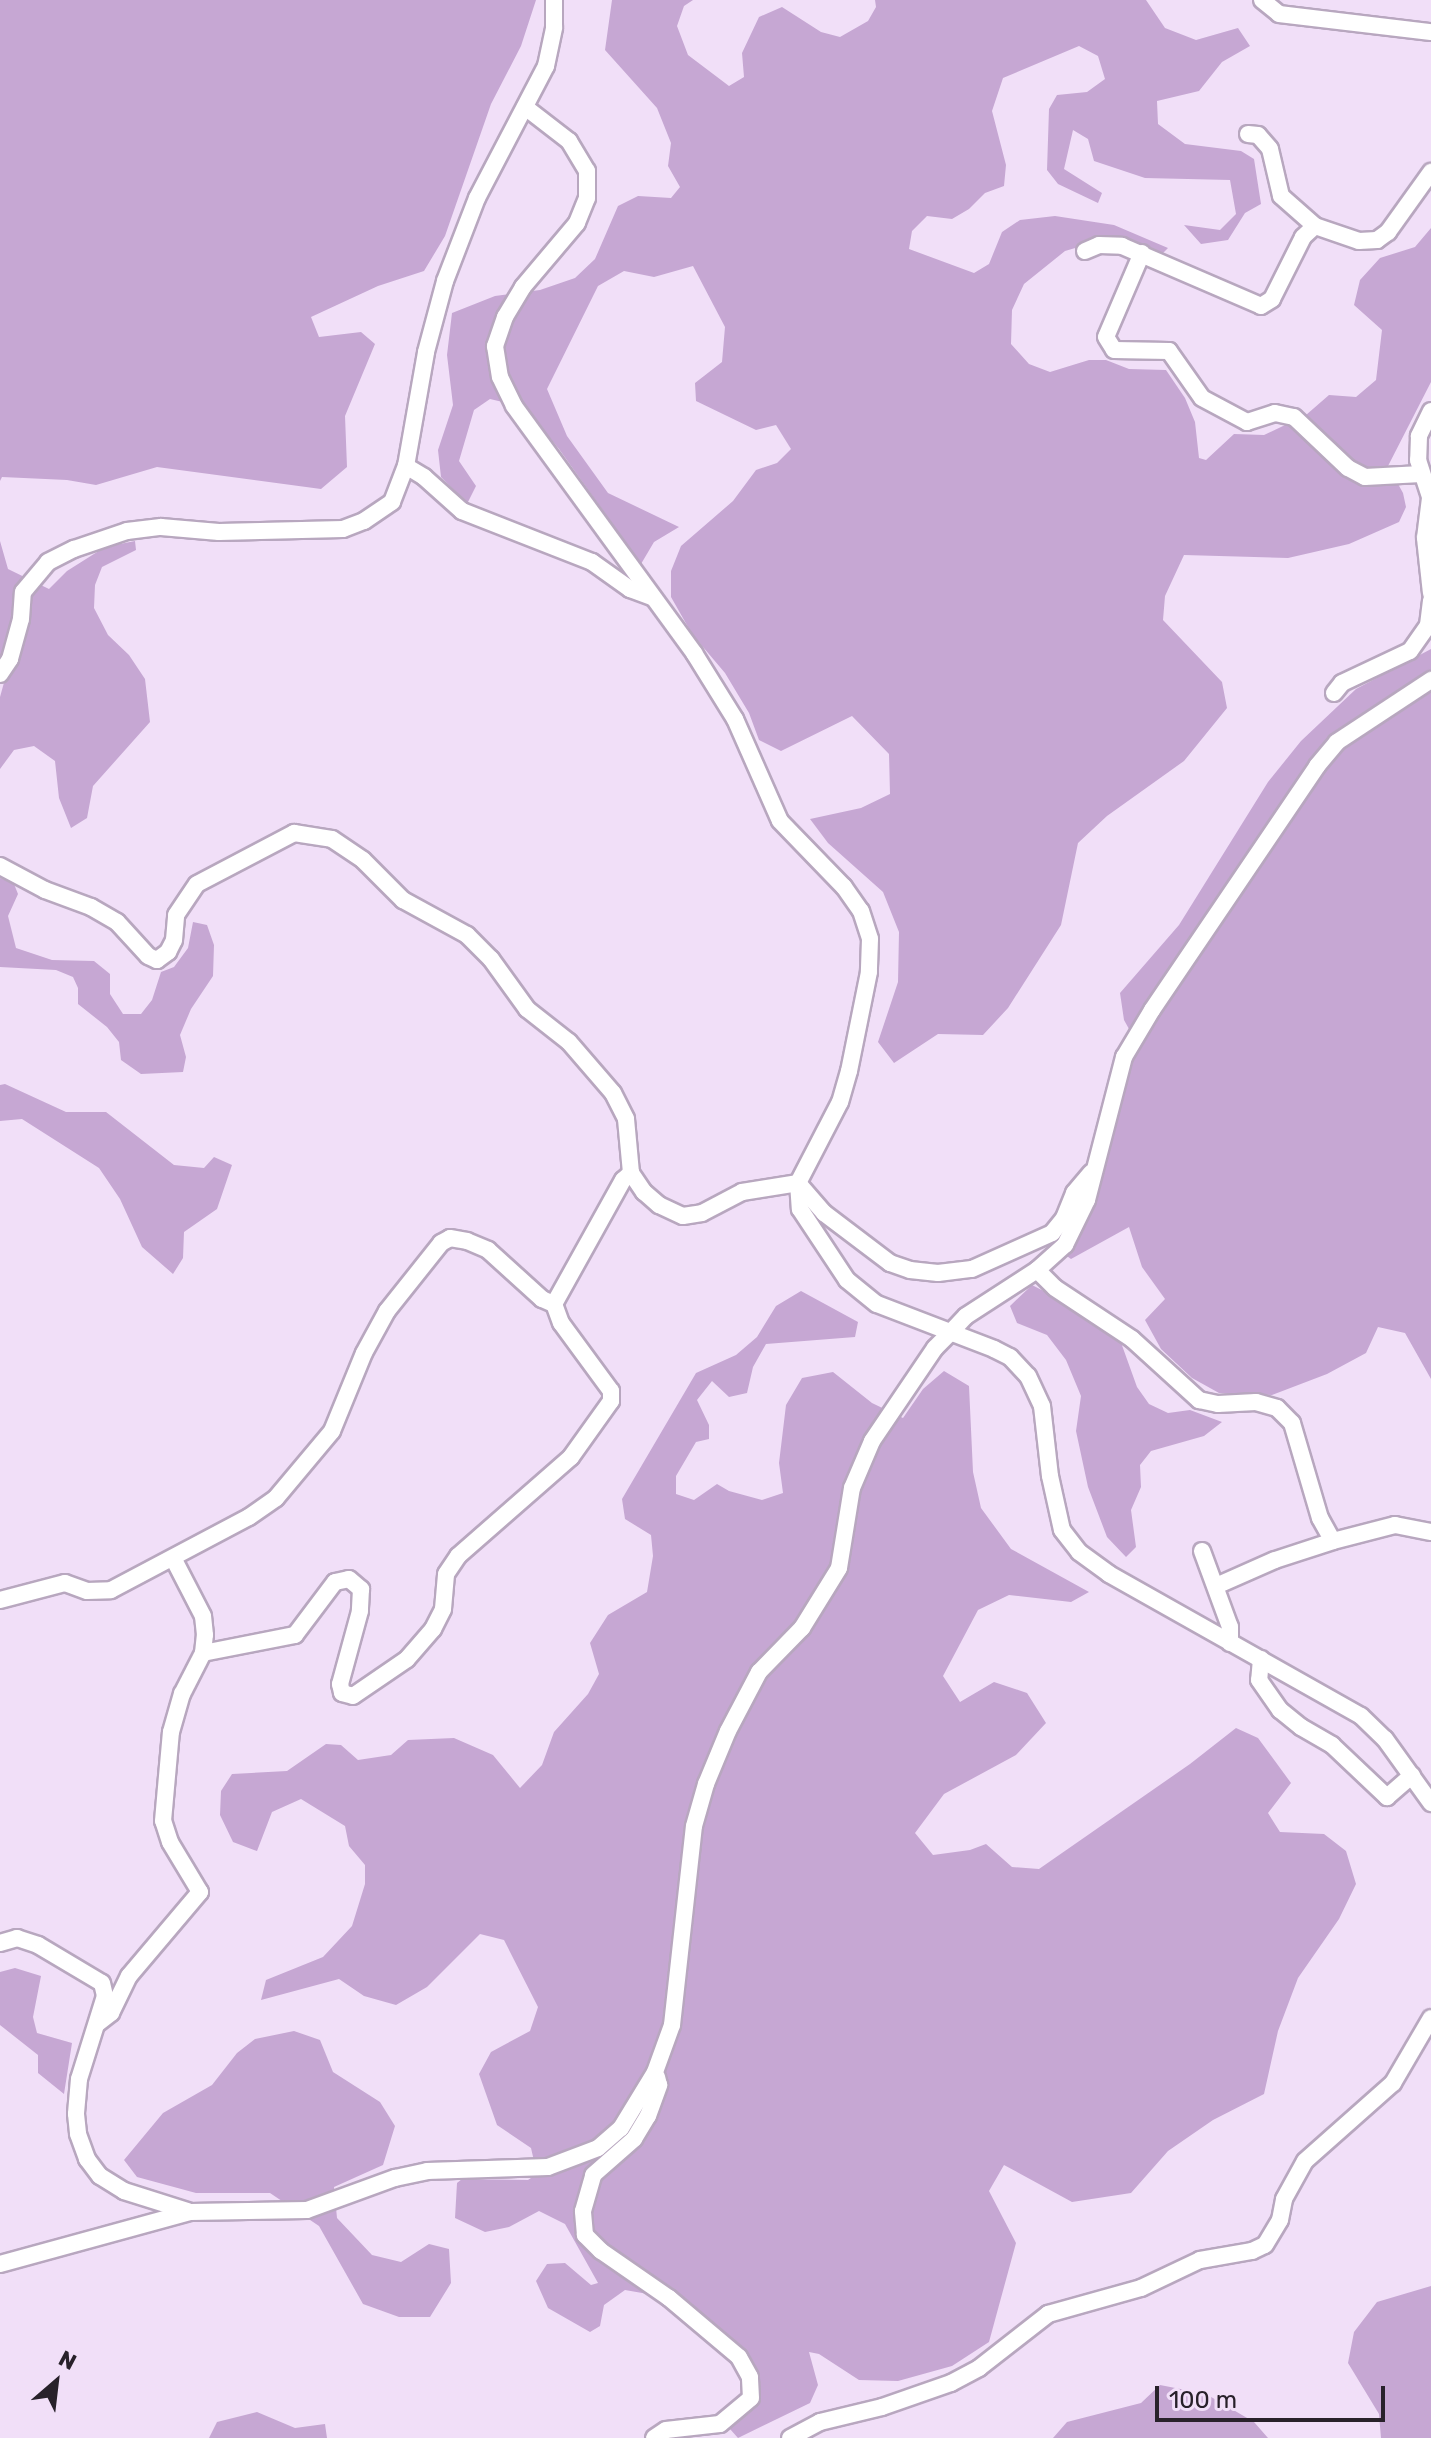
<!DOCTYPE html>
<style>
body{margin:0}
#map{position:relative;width:1431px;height:2438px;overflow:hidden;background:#f1dff8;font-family:Rubik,sans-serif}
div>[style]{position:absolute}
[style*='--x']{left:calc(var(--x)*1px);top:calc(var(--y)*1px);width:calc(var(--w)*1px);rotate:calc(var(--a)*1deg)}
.forest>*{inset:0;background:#c6a7d3}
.roads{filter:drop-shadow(2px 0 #b8a7bf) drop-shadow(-2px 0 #b8a7bf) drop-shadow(0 2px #b8a7bf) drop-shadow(0 -2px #b8a7bf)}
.street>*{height:16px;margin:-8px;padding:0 8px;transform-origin:8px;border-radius:8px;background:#fff}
span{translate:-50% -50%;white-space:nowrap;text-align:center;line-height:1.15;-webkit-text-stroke:6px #f1dff8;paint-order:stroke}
.north{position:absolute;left:16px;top:2342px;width:80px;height:80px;-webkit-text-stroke:6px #f1dff8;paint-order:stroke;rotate:28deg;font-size:22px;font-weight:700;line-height:32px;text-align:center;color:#28212a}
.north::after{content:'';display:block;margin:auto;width:28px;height:36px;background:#28212a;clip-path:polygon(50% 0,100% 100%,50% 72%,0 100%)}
.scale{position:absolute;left:1155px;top:2386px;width:230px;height:36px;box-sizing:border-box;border:4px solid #28212a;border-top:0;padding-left:10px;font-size:24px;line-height:28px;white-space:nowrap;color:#28212a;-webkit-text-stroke:6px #f1dff8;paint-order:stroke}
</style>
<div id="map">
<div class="forest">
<i style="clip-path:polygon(0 0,536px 0,521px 46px,491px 104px,445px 236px,424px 271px,378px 286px,311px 317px,319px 337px,361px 332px,375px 344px,345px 416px,347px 467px,321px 489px,157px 467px,96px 485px,67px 480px,2px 477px,0 481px)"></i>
<i style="clip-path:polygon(612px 0,693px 0,684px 6px,677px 26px,688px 55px,729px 86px,744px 77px,742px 53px,759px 17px,782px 7px,821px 32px,840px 37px,868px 21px,876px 7px,875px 0,1146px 0,1165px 28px,1196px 40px,1238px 28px,1250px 46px,1222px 62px,1199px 91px,1157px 101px,1158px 124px,1185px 144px,1241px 151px,1254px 159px,1261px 204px,1245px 213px,1228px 240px,1201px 244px,1184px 225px,1220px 230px,1236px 214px,1230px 180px,1145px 178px,1094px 161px,1088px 139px,1073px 130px,1064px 169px,1102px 193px,1098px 203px,1058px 184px,1047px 170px,1049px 109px,1057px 95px,1087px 92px,1105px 79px,1098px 56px,1079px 46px,1003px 78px,992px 111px,1006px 165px,1004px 186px,985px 193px,969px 209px,952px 219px,927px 216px,912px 231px,909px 249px,974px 273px,989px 264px,1002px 232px,1020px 220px,1055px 216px,1114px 225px,1168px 248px,1161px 255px,1099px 241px,1065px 251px,1024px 284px,1012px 310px,1011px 344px,1029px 364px,1050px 372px,1089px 360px,1106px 360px,1129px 369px,1166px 370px,1185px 398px,1195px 422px,1199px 458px,1206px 460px,1234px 434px,1264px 435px,1306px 415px,1329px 395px,1356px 397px,1376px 380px,1382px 330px,1354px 305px,1360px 280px,1380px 258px,1415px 247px,1431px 228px,1431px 382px,1388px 466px,1403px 493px,1406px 507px,1399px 522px,1349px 544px,1288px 558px,1184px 555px,1165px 596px,1163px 620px,1222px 682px,1227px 708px,1184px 761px,1107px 816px,1078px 843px,1061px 925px,1008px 1008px,983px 1035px,938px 1034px,894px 1063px,878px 1042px,898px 982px,899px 932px,883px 892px,828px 843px,810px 819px,861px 808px,890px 794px,889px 754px,852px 716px,781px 751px,759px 740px,749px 713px,725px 673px,692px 634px,671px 597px,671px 571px,681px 546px,733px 501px,756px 470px,777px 463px,791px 449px,776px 425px,756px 430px,696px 401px,695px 383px,722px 362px,725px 327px,693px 266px,654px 277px,624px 271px,598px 286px,547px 389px,567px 436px,608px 493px,679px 527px,654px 542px,641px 564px,559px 449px,524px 407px,490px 399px,474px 410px,459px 461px,476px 486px,467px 504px,441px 477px,438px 450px,453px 405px,447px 355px,452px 313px,495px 296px,540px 290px,575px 278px,595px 259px,618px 206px,638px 196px,671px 198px,680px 187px,668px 166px,671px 143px,657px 108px,605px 50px)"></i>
<i style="clip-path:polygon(0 541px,8px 569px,49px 589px,67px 571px,105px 547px,135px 541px,136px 550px,102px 567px,95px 585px,94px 608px,108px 635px,129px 655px,145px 679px,150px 722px,93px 786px,87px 818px,71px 828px,59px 798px,55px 761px,34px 746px,14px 750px,0 769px,0 697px,5px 679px,0 675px)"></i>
<i style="clip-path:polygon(1431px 649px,1431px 1379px,1405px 1333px,1378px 1327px,1366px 1353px,1327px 1374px,1272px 1395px,1219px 1393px,1192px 1378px,1161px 1349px,1145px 1320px,1165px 1299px,1142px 1267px,1129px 1227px,1071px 1259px,1064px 1254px,1087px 1220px,1120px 1091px,1139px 1047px,1124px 1020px,1120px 993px,1179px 925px,1268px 782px,1301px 741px,1356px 689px)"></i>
<i style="clip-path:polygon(0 878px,14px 884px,18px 894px,8px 916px,16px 948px,52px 960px,94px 961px,110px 974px,110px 994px,123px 1014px,141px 1014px,152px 1000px,161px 972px,174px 967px,188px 948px,193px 922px,207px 925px,214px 945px,213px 976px,191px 1009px,180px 1035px,186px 1057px,183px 1072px,141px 1074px,121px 1060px,119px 1042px,107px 1027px,78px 1004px,78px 988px,73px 977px,56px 970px,0 967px)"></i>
<i style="clip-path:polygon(5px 1084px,66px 1112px,106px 1112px,174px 1165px,204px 1168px,214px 1157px,232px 1165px,217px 1209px,184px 1232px,183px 1258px,173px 1274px,142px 1247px,120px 1199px,99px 1168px,22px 1119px,0 1121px,0 1085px)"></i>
<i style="clip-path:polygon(1032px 1285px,1092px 1316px,1119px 1337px,1137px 1387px,1149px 1404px,1168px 1413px,1190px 1410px,1222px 1422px,1204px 1436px,1151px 1451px,1140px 1465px,1141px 1487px,1131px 1510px,1136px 1547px,1126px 1557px,1107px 1537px,1088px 1487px,1076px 1431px,1081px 1396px,1066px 1360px,1047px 1335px,1017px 1323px,1010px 1306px)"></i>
<i style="clip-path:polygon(801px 1291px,858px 1322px,855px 1337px,766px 1344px,753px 1367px,747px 1393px,729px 1397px,712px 1381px,697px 1400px,709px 1425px,709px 1439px,696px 1442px,676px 1476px,676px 1494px,694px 1500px,717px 1484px,729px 1491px,762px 1500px,783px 1493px,779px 1463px,786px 1405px,802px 1378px,833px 1372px,872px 1403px,903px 1418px,923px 1389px,944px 1371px,969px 1386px,973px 1472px,981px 1508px,1011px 1549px,1089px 1592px,1071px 1602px,1009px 1595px,978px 1610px,943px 1676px,960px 1702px,994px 1682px,1027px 1693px,1046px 1723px,1016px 1755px,944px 1794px,915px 1833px,933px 1855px,970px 1850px,986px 1844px,1012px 1867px,1039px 1869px,1190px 1764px,1236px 1728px,1258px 1738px,1291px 1783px,1268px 1813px,1280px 1832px,1324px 1834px,1346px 1851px,1356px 1884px,1339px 1919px,1298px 1978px,1278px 2031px,1264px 2094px,1213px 2120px,1168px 2151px,1131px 2193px,1072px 2202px,1004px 2165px,989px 2191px,1016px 2243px,989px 2342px,952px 2366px,898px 2381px,859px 2380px,819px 2354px,809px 2352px,818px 2385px,810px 2403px,738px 2438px,730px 2429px,755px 2395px,756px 2369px,719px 2330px,682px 2300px,625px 2290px,604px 2305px,600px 2326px,590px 2332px,548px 2308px,536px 2281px,547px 2264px,565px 2263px,591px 2285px,598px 2283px,565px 2224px,539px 2211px,509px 2227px,485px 2232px,455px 2218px,457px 2183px,462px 2179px,528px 2180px,537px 2174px,531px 2148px,497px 2125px,479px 2074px,491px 2052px,530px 2031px,538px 2007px,504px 1940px,480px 1934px,427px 1987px,396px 2005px,364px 1996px,339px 1979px,261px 2000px,266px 1980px,323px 1957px,352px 1926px,365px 1884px,365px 1865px,349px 1846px,345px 1826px,301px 1799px,272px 1812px,257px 1851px,233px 1842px,220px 1815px,221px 1791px,232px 1774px,287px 1771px,326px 1744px,341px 1745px,358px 1760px,391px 1755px,408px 1740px,454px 1738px,493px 1755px,520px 1788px,542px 1765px,554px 1732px,588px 1694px,599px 1674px,590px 1643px,608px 1615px,647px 1592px,653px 1556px,651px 1535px,625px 1519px,622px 1499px,696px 1373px,736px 1355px,757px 1337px,776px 1306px)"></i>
<i style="clip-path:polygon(15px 1968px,41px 1976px,33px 2017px,37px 2033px,72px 2043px,64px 2094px,38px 2073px,38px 2055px,0 2025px,0 1972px)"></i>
<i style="clip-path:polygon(294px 2031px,320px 2040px,333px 2072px,380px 2102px,395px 2126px,383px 2165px,334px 2187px,337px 2218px,372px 2255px,401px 2262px,429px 2244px,449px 2249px,451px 2283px,430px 2317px,399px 2317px,363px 2304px,319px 2226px,270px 2193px,196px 2193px,137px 2177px,124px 2160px,163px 2113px,212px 2085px,237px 2053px,255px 2039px)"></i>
<i style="clip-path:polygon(1431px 2286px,1431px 2438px,1381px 2438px,1379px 2414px,1348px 2363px,1354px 2332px,1377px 2302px)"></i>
<i style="clip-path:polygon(1160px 2385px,1206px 2394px,1254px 2422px,1268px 2438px,1053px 2438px,1067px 2422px,1141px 2403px)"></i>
<i style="clip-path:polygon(257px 2412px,295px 2428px,325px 2424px,327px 2438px,209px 2438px,217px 2422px)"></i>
</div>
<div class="roads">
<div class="street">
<i style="--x:1262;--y:0;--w:22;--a:39"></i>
<i style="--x:1279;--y:14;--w:153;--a:6.8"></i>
<i style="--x:525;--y:107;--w:56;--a:37.7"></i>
<i style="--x:569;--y:141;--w:35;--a:59"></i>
<i style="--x:587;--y:171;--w:27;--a:90"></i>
<i style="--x:587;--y:198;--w:27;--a:112"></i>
<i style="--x:577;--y:223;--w:84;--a:130.2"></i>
<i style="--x:523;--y:287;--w:35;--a:121"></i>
<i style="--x:505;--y:317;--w:31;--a:109"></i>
<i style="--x:495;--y:346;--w:31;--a:81"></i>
<i style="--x:500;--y:377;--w:32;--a:64"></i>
<i style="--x:514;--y:406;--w:306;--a:53.9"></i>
<i style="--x:694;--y:653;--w:78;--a:58.2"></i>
<i style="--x:735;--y:719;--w:111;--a:66.2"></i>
<i style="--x:780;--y:821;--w:92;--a:45.9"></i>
<i style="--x:844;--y:887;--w:29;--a:55"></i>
<i style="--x:861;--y:911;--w:29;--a:72"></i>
<i style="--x:870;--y:939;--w:33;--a:92"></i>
<i style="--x:869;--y:972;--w:101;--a:101.4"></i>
<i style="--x:849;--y:1071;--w:32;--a:106"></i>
<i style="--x:840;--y:1102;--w:91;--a:117.4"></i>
<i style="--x:798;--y:1183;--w:26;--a:86"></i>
<i style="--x:800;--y:1209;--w:85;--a:56.5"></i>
<i style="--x:847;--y:1280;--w:38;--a:39"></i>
<i style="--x:877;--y:1304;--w:125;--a:21"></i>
<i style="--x:994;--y:1349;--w:18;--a:27"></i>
<i style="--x:1010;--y:1357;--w:26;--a:47"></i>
<i style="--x:1028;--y:1376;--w:33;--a:65"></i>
<i style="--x:1042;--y:1406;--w:70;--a:83.5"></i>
<i style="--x:1050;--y:1476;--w:55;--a:77.5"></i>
<i style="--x:1062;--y:1530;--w:28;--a:52"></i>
<i style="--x:1079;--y:1552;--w:37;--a:36"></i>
<i style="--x:1109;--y:1574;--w:289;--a:29.4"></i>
<i style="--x:1361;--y:1716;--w:33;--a:44"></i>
<i style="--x:1385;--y:1739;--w:79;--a:54.3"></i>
<i style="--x:1248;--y:134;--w:10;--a:6"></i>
<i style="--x:1258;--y:135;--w:18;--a:49"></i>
<i style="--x:1270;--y:149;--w:48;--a:76.8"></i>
<i style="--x:1281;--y:196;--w:45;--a:41.4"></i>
<i style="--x:1085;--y:251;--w:15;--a:-23"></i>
<i style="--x:1099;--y:245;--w:23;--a:2"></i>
<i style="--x:1122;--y:246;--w:151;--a:23.3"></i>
<i style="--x:1261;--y:306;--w:13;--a:-32"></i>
<i style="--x:1272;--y:299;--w:69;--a:-63.4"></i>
<i style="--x:1303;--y:237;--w:16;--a:-43"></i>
<i style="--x:1315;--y:226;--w:46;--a:18.8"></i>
<i style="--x:1359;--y:241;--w:18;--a:-3"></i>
<i style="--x:1377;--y:240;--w:14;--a:-36"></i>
<i style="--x:1388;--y:232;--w:74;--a:-54.4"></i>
<i style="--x:1142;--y:253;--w:91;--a:113.2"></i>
<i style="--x:1106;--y:337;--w:15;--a:58"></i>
<i style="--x:1114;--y:350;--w:55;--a:1"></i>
<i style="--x:1169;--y:351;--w:57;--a:54.9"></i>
<i style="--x:1202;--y:398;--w:51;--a:28.1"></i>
<i style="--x:1247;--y:422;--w:29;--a:-18"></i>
<i style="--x:1275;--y:413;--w:19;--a:12"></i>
<i style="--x:1294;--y:417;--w:74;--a:43.4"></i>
<i style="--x:1348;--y:468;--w:19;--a:28"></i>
<i style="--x:1365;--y:477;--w:56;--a:-3.1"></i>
<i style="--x:1431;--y:411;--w:28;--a:116"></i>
<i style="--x:1419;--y:436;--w:24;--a:92"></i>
<i style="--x:1418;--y:460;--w:40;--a:72"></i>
<i style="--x:1430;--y:498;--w:40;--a:97.1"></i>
<i style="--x:1425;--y:538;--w:55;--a:83.8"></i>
<i style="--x:406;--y:466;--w:21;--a:31"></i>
<i style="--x:424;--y:477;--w:51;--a:41.8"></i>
<i style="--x:462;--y:511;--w:140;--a:21.4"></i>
<i style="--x:592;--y:562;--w:47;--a:35.4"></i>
<i style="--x:630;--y:589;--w:23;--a:20"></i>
<i style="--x:0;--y:674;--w:18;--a:-56"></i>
<i style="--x:10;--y:659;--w:41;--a:-74.6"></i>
<i style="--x:21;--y:619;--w:27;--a:-86"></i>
<i style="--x:23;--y:592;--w:39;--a:-50"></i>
<i style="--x:48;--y:562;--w:29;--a:-27"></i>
<i style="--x:74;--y:549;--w:56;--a:-18.8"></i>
<i style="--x:127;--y:531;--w:34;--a:-7"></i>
<i style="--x:161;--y:527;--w:58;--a:4.9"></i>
<i style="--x:219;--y:532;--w:124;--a:-1.4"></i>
<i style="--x:343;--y:529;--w:22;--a:-21"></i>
<i style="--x:364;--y:521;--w:34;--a:-34"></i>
<i style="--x:392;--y:502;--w:39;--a:-69"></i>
<i style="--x:406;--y:466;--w:116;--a:-80"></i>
<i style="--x:426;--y:352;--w:73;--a:-75"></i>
<i style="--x:445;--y:281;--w:89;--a:-68.9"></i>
<i style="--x:477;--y:198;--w:149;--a:-62.4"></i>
<i style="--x:546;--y:66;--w:40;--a:-78"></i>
<i style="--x:554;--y:27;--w:27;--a:-90"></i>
<i style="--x:1334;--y:693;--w:13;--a:-51"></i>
<i style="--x:1342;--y:683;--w:75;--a:-25.2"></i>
<i style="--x:1410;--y:651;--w:32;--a:-55"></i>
<i style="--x:1428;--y:625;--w:25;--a:-83"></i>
<i style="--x:0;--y:866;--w:51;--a:28.1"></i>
<i style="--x:45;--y:890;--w:49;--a:20.3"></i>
<i style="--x:91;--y:907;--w:30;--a:30"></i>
<i style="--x:117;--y:922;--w:46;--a:47.6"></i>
<i style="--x:148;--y:956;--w:10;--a:24"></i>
<i style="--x:157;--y:960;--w:14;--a:-36"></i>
<i style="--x:168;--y:952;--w:13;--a:-63"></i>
<i style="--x:174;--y:940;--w:25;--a:-85"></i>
<i style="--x:176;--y:915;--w:37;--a:-56"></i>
<i style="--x:197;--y:884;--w:110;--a:-27.7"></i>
<i style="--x:294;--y:833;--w:38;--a:9"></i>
<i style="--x:332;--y:839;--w:37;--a:34"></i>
<i style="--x:363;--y:860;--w:57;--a:45"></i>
<i style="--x:403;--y:900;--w:73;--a:28.7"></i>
<i style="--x:467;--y:935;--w:34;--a:45"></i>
<i style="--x:491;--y:959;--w:62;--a:54.2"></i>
<i style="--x:527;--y:1009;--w:53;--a:38.2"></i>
<i style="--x:569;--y:1042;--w:67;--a:49.2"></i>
<i style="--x:613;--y:1093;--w:29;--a:63"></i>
<i style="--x:626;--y:1119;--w:54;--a:84.7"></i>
<i style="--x:631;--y:1173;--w:23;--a:56"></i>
<i style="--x:644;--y:1192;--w:20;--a:41"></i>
<i style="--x:659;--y:1205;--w:26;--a:25"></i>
<i style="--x:683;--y:1216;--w:19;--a:-9"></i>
<i style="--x:702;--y:1213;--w:45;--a:-27.7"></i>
<i style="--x:742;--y:1192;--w:57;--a:-9.1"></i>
<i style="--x:798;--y:1183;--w:40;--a:49"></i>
<i style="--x:824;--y:1213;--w:83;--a:37.1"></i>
<i style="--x:890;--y:1263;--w:21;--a:19"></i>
<i style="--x:910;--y:1270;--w:28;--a:6"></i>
<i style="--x:938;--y:1273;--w:34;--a:-7"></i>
<i style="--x:972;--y:1269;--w:88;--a:-24.2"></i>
<i style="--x:1052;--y:1233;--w:19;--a:-51"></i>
<i style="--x:1064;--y:1218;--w:27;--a:-68"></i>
<i style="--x:1074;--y:1193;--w:26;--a:-50"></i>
<i style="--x:1037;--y:1270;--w:25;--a:45"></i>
<i style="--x:1055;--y:1288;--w:92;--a:33.5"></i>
<i style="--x:1132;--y:1339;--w:91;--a:42.3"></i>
<i style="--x:1199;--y:1400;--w:19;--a:12"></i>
<i style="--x:1218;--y:1404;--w:38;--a:-3"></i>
<i style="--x:1256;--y:1402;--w:22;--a:16"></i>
<i style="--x:1277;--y:1408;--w:21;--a:45"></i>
<i style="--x:1292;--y:1423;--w:99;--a:73.6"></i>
<i style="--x:1320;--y:1518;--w:26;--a:61"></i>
<i style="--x:1202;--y:1551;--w:81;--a:69.8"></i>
<i style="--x:1230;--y:1627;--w:16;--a:90"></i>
<i style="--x:1216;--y:1586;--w:64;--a:-23.8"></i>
<i style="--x:1275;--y:1560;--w:61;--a:-18.1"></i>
<i style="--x:1333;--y:1541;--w:64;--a:-14.5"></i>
<i style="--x:1395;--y:1525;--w:37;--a:11"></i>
<i style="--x:0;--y:1600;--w:67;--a:-14.7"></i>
<i style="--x:65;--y:1583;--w:23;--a:20"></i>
<i style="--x:87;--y:1591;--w:24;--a:-2"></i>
<i style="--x:111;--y:1590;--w:156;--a:-27.9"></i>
<i style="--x:249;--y:1517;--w:33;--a:-35"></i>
<i style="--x:276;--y:1498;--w:87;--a:-50.1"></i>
<i style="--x:332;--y:1431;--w:84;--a:-67.7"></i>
<i style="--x:364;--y:1353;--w:48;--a:-61.3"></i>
<i style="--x:387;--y:1311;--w:87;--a:-51.5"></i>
<i style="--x:441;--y:1243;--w:10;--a:-29"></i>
<i style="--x:450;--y:1238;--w:17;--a:10"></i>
<i style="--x:467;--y:1241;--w:23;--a:23"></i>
<i style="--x:488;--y:1250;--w:73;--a:42.2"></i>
<i style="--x:542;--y:1299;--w:13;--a:23"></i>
<i style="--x:203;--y:1653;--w:94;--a:-11.1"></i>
<i style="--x:295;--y:1635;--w:66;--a:-53"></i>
<i style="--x:335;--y:1582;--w:14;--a:-12"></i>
<i style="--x:349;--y:1579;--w:16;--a:40"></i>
<i style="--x:361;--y:1589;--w:22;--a:93"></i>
<i style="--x:360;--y:1611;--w:76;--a:105.3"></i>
<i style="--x:340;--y:1684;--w:9;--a:77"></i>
<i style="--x:342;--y:1693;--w:11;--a:15"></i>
<i style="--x:353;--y:1696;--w:65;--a:-34.4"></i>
<i style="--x:407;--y:1659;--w:40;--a:-49"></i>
<i style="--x:433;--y:1629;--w:22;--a:-63"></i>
<i style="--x:443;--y:1609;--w:35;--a:-85"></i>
<i style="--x:446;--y:1574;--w:22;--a:-56"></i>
<i style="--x:458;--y:1556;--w:150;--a:-41.2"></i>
<i style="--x:571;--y:1457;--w:69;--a:-54.5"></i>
<i style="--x:611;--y:1401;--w:10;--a:-90"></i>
<i style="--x:611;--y:1391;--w:84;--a:-126.3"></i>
<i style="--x:561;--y:1323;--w:20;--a:-110"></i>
<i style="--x:554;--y:1304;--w:142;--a:-60.9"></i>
<i style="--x:623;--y:1180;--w:11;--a:-41"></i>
<i style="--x:1261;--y:1659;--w:21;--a:95"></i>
<i style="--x:1259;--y:1680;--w:37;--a:55"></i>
<i style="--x:1280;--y:1710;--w:27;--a:39"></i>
<i style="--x:1301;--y:1727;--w:36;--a:30"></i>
<i style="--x:1332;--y:1745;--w:76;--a:43.4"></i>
<i style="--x:1387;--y:1797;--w:33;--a:-41"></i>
<i style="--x:0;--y:1943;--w:18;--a:-16"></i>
<i style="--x:17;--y:1938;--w:22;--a:18"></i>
<i style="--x:38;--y:1945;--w:74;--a:30.7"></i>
<i style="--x:102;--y:1983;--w:13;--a:77"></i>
<i style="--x:105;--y:1996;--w:87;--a:107.4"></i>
<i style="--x:79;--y:2079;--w:35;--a:95"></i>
<i style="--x:76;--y:2114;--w:20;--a:84"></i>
<i style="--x:78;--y:2134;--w:27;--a:70"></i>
<i style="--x:87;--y:2159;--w:21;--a:53"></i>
<i style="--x:100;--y:2176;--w:28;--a:32"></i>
<i style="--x:124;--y:2191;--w:67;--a:17.4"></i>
<i style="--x:97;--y:2024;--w:18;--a:-38"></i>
<i style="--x:111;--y:2013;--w:41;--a:-64.1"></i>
<i style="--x:129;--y:1976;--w:110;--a:-49.8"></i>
<i style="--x:200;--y:1892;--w:58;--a:-121"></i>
<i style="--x:170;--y:1842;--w:22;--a:-108"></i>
<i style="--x:163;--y:1821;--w:89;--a:-84.9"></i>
<i style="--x:171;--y:1732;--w:40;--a:-74"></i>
<i style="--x:182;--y:1694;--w:46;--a:-62.9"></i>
<i style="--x:203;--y:1653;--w:18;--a:-84"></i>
<i style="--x:205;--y:1635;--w:19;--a:-96"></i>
<i style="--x:203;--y:1616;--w:65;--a:-117.3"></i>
<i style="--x:0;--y:2264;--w:197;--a:-15.3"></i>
<i style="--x:190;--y:2212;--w:117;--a:-1"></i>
<i style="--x:307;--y:2210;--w:94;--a:-20"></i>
<i style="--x:395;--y:2178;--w:33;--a:-12"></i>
<i style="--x:427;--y:2171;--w:121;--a:-1.9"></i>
<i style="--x:548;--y:2167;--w:53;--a:-20.8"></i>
<i style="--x:598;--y:2148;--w:30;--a:-41"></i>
<i style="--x:621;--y:2128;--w:66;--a:-58.7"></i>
<i style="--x:655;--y:2072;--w:50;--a:-70.1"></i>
<i style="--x:672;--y:2025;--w:200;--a:-83.7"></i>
<i style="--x:694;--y:1826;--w:44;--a:-74.1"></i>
<i style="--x:706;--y:1784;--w:57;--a:-67.5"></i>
<i style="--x:728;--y:1731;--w:67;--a:-62.3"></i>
<i style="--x:759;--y:1672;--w:62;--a:-45.7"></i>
<i style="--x:802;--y:1628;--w:70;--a:-58.3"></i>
<i style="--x:839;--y:1568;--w:81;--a:-80.8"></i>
<i style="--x:852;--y:1488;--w:51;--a:-66.9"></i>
<i style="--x:872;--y:1441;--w:112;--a:-55.9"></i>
<i style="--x:935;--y:1348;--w:21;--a:-45"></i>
<i style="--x:950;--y:1333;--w:23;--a:-47"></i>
<i style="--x:966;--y:1316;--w:85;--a:-32.9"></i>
<i style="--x:1037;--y:1270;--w:38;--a:-42"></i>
<i style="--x:1065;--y:1245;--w:50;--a:-63.9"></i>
<i style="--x:1087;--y:1200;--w:148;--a:-75.5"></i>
<i style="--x:1124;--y:1057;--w:55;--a:-59.2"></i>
<i style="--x:1152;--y:1010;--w:295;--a:-55.9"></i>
<i style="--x:1317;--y:766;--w:31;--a:-50"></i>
<i style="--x:1337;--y:742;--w:113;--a:-33.4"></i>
<i style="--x:654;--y:2438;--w:14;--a:-34"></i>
<i style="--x:666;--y:2430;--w:54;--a:-6.3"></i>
<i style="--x:720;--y:2424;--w:40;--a:-40"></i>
<i style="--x:751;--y:2398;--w:21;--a:-93"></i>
<i style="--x:750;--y:2377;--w:23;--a:-119"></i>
<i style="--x:739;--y:2357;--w:92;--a:-139.9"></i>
<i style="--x:669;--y:2298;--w:83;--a:-145.3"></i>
<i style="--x:601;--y:2251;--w:23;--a:-135"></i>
<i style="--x:585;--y:2235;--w:24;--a:-95"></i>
<i style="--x:583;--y:2211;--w:37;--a:-74"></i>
<i style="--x:593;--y:2175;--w:55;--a:-41.3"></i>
<i style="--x:634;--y:2139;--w:27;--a:-59"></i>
<i style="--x:648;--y:2116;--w:33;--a:-70"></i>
<i style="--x:659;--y:2085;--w:8;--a:-104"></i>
<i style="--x:790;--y:2438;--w:34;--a:-28"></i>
<i style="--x:820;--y:2422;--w:64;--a:-13.6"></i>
<i style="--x:882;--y:2407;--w:73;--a:-19.2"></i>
<i style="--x:951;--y:2383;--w:32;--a:-28"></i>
<i style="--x:979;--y:2368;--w:88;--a:-38"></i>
<i style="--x:1048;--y:2314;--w:97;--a:-15.6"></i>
<i style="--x:1141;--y:2288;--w:65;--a:-25.4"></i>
<i style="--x:1200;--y:2260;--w:53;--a:-9.8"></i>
<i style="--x:1252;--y:2251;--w:14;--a:-25"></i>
<i style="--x:1265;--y:2245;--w:29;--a:-59"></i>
<i style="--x:1280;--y:2220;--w:21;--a:-79"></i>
<i style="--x:1284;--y:2199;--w:43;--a:-61.1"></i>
<i style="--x:1305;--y:2161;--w:118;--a:-41.6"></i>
<i style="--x:1393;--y:2083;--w:75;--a:-59.7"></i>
</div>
</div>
<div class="north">N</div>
<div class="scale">100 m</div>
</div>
